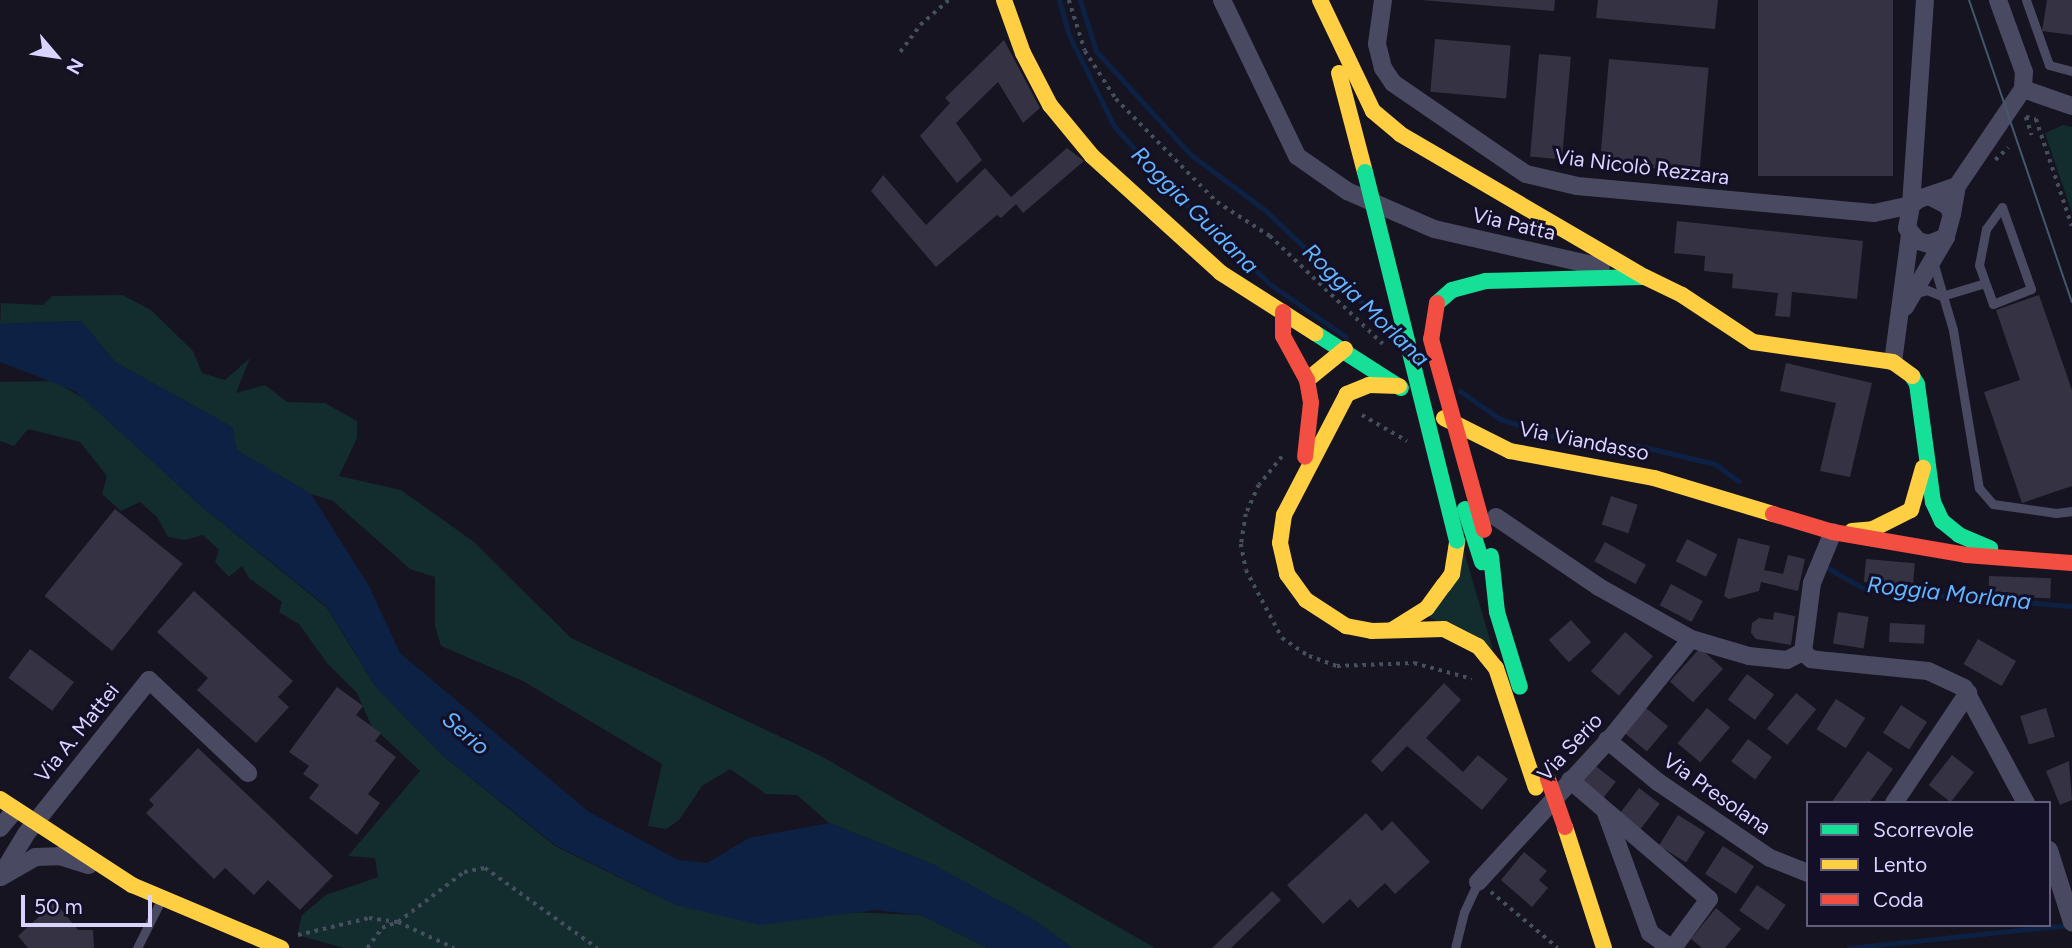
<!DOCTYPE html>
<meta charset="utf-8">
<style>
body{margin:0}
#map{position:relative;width:2072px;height:948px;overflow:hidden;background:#161421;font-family:Figtree,sans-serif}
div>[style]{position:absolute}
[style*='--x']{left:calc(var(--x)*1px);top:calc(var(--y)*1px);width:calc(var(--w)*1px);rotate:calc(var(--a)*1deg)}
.green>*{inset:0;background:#132c2d}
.water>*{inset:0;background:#0d2144}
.stream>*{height:5px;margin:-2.5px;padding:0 2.5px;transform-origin:2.5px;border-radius:2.5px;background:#0d2144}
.building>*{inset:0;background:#343243;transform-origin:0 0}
.path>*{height:3.5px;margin-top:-1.75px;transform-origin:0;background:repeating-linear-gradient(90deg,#44505f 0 3.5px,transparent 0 8.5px)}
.lane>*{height:9px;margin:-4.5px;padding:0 4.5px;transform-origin:4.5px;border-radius:4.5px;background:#4a4962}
.street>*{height:18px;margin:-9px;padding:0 9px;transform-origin:9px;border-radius:9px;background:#4a4962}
.fast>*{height:16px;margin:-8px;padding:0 8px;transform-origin:8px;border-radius:8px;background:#16e098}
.slow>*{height:16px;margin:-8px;padding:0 8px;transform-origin:8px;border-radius:8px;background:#ffcf43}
.jam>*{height:16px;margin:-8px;padding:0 8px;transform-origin:8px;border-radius:8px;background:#f24e42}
.tram>*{height:2px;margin:-1px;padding:0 1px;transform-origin:1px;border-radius:1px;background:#43596b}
.fast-bridge>*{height:16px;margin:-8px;padding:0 8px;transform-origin:8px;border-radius:8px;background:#16e098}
.jam-bridge>*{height:16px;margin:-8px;padding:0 8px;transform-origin:8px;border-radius:8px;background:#f24e42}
span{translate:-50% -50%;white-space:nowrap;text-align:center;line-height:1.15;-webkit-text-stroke:6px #130f26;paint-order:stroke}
.street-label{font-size:21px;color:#d9d4ff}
.water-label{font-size:23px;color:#62b6ff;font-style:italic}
.legend{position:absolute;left:1806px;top:801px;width:245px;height:126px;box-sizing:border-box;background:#130f26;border:2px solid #625e7d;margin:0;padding:9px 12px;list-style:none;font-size:21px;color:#d9d4ff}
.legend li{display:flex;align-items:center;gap:14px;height:35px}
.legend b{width:35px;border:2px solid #625e7d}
.north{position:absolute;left:21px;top:21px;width:70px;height:70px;-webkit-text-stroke:5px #130f26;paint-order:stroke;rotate:119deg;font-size:19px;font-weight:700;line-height:28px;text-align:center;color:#d9d4ff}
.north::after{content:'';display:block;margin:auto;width:24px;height:32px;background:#d9d4ff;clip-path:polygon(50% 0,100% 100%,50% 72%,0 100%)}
.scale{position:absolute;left:21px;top:895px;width:131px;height:32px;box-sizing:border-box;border:4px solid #d9d4ff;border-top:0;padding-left:9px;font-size:21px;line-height:24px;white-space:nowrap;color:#d9d4ff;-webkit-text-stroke:5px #130f26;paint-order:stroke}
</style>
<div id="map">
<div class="green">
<i style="clip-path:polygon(2063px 125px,2072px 127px,2072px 213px,2045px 133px)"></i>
<i style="clip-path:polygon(122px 295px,151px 310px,193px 351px,202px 373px,225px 380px,250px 358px,236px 393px,265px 385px,287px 402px,325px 403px,357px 421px,357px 438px,339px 476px,401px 490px,474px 542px,571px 638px,819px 755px,1155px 948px,1072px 948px,1034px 920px,934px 865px,829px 823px,797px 795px,766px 794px,730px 769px,702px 786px,679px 820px,666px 829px,648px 826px,662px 764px,523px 681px,441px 646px,435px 626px,435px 577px,410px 569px,333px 501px,311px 494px,236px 450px,232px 427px,115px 362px,81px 321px,0 324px,1px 303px,43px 305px,52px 296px)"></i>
<i style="clip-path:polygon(54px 381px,85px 399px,200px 505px,327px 608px,375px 686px,441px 754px,555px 846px,676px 905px,921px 915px,988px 948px,344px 948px,297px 935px,302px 915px,326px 895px,378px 877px,375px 858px,348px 856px,420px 771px,371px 725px,357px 693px,327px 663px,299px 624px,279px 612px,282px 602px,249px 578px,242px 566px,229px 577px,215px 562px,219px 550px,203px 535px,185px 540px,168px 537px,157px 517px,140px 502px,121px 511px,102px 494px,107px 476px,80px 442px,28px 429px,14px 446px,0 441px,0 382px)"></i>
<i style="clip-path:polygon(1463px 548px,1493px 650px,1427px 616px)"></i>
</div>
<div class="water">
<i style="clip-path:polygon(81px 321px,115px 362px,232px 427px,237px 450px,311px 494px,369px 586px,400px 653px,589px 812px,678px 860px,707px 863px,749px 838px,829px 823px,934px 865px,1034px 920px,1072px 948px,988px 948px,921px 915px,875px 910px,760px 925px,676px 905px,555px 845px,441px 754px,375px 686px,327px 607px,200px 505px,75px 391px,0 362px,0 324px)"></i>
</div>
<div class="stream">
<i style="--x:1059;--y:0;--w:36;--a:74"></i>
<i style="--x:1069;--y:35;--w:102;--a:63.7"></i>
<i style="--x:1114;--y:126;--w:89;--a:48.2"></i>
<i style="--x:1173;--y:192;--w:135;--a:43.5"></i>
<i style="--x:1271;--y:285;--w:91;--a:34.7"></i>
<i style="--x:1080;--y:0;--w:53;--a:72.6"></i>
<i style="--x:1096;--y:51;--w:139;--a:47.6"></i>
<i style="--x:1190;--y:154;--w:94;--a:36.7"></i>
<i style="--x:1265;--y:210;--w:173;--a:43.6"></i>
<i style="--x:1460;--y:391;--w:49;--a:35"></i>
<i style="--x:1500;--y:419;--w:55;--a:18.1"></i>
<i style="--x:1552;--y:436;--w:93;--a:6.8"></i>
<i style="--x:1644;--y:447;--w:73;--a:13.5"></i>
<i style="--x:1715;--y:464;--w:29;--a:36"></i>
<i style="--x:1829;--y:569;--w:41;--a:29.1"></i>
<i style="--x:1865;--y:589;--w:208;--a:4.7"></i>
<i style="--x:1849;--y:948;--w:221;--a:-6"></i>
</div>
<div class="building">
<i style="clip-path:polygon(1421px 0,1555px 0,1554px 11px)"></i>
<i style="clip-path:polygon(1598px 0,1718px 0,1715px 29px,1596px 18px)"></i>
<i style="left:1758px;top:0;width:135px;height:176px"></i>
<i style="clip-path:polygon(2047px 0,2072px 0,2072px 35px,2042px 31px)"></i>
<i style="left:1435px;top:39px;width:76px;height:53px;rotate:5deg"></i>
<i style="clip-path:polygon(1004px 40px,1040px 108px,1023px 123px,998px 82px,956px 123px,982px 160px,957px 183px,920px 136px,950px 103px,945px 98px)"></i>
<i style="left:1539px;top:54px;width:32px;height:103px;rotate:5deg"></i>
<i style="left:1609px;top:59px;width:100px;height:105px;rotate:5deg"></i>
<i style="clip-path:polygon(1067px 148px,1084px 161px,1023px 213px,1016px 204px,1001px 218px,997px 215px,936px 267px,871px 191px,883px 175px,926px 225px,985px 168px,1011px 197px)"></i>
<i style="clip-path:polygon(1677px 221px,1863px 241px,1857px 299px,1792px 292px,1790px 317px,1775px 316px,1778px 293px,1732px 288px,1733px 274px,1704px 271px,1705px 256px,1674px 253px)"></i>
<i style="clip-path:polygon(2039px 295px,2072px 390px,2072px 486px,2022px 503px,1984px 392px,2020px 380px,1996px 310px)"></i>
<i style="clip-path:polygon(1786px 363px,1872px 383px,1850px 477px,1820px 471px,1836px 403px,1780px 391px)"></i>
<i style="left:1611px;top:496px;width:28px;height:30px;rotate:18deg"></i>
<i style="left:115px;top:509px;width:87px;height:112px;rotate:39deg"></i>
<i style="clip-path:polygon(1738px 538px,1770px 546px,1764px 570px,1783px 574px,1788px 555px,1805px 559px,1798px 591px,1761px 582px,1759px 591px,1729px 599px,1724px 596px)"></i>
<i style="left:1687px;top:539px;width:34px;height:25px;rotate:27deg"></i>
<i style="left:1605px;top:542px;width:47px;height:22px;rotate:29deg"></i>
<i style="left:1866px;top:559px;width:49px;height:23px;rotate:5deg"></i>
<i style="left:1989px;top:576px;width:62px;height:20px;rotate:2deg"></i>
<i style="left:1671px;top:584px;width:36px;height:24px;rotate:28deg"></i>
<i style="clip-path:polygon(194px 591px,293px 681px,278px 697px,289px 707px,256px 743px,197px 690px,208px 678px,157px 632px)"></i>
<i style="clip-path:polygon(1774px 612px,1795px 616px,1791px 645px,1756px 639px,1751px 633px,1752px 623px,1759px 618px,1773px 620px)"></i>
<i style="left:1838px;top:612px;width:31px;height:32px;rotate:9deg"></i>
<i style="left:1571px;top:620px;width:30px;height:30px;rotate:48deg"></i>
<i style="left:1890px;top:623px;width:35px;height:19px;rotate:3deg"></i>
<i style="left:1625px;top:632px;width:37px;height:52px;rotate:41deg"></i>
<i style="left:1978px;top:639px;width:44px;height:29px;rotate:30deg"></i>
<i style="left:1700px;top:648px;width:31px;height:45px;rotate:42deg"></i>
<i style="left:30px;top:649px;width:55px;height:36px;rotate:37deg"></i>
<i style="left:1747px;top:674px;width:34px;height:32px;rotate:37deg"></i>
<i style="clip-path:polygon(1444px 683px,1461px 700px,1426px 738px,1463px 772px,1478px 755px,1508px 779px,1482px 810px,1407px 746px,1382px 772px,1371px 761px)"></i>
<i style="clip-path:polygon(337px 687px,363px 706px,356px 715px,381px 733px,375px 741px,396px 757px,368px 794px,380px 803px,357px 835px,309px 798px,319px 785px,303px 774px,309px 766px,289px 752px)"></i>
<i style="left:1796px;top:693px;width:26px;height:46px;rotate:39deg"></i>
<i style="left:1836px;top:699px;width:35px;height:36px;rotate:33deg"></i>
<i style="left:1901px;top:705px;width:31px;height:33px;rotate:33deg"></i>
<i style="left:1645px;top:707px;width:30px;height:33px;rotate:40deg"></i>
<i style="left:1707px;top:708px;width:30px;height:46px;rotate:40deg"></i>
<i style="left:2046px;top:708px;width:30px;height:27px;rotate:73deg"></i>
<i style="left:1748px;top:739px;width:30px;height:28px;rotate:37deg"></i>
<i style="clip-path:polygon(198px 748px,333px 876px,300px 910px,268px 880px,254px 895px,225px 868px,214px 879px,146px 813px,154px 805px,149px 800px)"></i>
<i style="clip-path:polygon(1868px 751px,1893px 769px,1869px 803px,1831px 803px)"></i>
<i style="left:1952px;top:755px;width:28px;height:38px;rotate:38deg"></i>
<i style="clip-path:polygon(2069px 761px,2072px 800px,2060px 805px,2046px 771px)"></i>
<i style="left:1593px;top:764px;width:29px;height:26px;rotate:38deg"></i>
<i style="left:1639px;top:788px;width:26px;height:35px;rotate:37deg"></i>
<i style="clip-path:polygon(1366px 813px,1382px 831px,1392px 821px,1430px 862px,1395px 894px,1385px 883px,1358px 908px,1350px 899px,1323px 924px,1287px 885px)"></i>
<i style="left:1678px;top:815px;width:32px;height:36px;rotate:32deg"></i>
<i style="left:1723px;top:846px;width:37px;height:33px;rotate:33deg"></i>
<i style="clip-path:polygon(1524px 852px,1547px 871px,1539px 880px,1548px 888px,1532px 907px,1501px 880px)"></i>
<i style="left:1757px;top:885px;width:35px;height:31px;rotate:35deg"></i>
<i style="clip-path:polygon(1272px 891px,1281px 900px,1231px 948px,1212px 948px)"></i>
<i style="clip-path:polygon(55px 902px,78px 930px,93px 930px,94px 948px,28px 948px,18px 936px)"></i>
<i style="clip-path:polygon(1716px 908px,1741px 929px,1725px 948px,1702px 948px,1691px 939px)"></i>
</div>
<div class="path">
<i style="--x:1069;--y:0;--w:53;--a:72.6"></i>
<i style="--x:1085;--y:51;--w:57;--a:57.1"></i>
<i style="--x:1116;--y:99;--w:144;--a:45.6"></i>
<i style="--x:1217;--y:202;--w:63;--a:32.7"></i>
<i style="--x:1270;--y:236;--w:156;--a:43.7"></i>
<i style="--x:900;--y:52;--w:34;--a:-53"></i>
<i style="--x:920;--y:25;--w:38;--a:-41"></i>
<i style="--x:2026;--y:117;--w:10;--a:11"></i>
<i style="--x:2036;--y:119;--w:113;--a:71.4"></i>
<i style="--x:2026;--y:117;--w:19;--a:72"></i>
<i style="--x:1995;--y:160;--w:18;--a:-43"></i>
<i style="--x:1362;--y:415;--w:52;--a:30"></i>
<i style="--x:1282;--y:457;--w:36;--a:129"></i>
<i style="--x:1259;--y:485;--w:32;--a:114"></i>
<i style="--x:1246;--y:514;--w:30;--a:99"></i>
<i style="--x:1241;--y:544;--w:26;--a:79"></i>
<i style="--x:1246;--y:570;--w:77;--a:62.1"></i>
<i style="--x:1282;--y:638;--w:32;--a:34"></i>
<i style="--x:1309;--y:656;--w:30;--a:20"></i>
<i style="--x:1337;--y:666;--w:77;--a:-2.2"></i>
<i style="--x:1414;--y:663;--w:60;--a:15.4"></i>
<i style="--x:1491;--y:892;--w:87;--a:39.9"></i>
<i style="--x:298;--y:935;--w:73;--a:-13.5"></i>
<i style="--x:369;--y:918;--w:29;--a:8"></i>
<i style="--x:398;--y:922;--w:62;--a:24.9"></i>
<i style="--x:367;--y:948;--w:25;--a:-53"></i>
<i style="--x:382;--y:928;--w:17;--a:-21"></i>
<i style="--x:398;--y:922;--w:83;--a:-37.1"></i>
<i style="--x:464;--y:872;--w:21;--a:-11"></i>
<i style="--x:485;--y:868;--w:138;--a:35.5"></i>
</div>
<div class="lane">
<i style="--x:2026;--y:0;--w:69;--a:70.5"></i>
<i style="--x:2049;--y:65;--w:24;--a:15"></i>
<i style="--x:2002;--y:207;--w:87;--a:70.5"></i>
<i style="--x:2031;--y:289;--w:41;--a:158.5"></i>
<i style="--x:1993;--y:304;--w:41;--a:-109.7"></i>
<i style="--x:1979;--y:265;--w:37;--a:-79"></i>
<i style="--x:1986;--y:229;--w:27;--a:-54"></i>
<i style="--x:1934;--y:265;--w:68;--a:73.7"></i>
<i style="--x:1953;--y:330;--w:160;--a:80.7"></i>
<i style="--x:1979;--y:488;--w:21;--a:49"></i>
<i style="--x:1993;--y:504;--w:64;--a:8.1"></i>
<i style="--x:2056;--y:513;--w:16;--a:-7"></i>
<i style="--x:1914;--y:294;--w:14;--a:-17"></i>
<i style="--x:1927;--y:290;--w:16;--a:22"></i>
<i style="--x:1942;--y:296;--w:45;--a:-16.8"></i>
<i style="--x:137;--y:948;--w:54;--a:-63.4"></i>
<i style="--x:1455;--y:948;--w:37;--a:-76"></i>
<i style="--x:1464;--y:912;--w:33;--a:-65"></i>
</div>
<div class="street">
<i style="--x:1222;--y:0;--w:173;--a:64.3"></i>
<i style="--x:1297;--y:156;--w:61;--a:35"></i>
<i style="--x:1347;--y:191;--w:95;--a:23.6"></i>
<i style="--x:1434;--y:229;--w:171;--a:12.8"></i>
<i style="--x:1383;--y:0;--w:44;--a:97.8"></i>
<i style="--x:1377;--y:44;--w:25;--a:76"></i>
<i style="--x:1383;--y:68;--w:18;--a:56"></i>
<i style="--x:1393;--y:83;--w:161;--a:34.4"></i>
<i style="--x:1526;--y:174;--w:52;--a:13.2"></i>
<i style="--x:1577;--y:186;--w:298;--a:5.2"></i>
<i style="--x:1874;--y:213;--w:38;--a:-12"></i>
<i style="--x:1911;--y:205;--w:205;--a:-86.1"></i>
<i style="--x:2023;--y:89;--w:52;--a:19.1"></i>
<i style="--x:1931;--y:197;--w:18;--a:27"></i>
<i style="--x:1947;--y:205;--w:10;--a:61"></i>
<i style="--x:1952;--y:214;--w:24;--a:105"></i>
<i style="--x:1946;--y:237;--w:18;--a:158"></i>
<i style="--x:1929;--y:244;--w:11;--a:-165"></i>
<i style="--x:1918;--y:241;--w:17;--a:-130"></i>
<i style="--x:1907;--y:228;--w:23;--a:-80"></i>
<i style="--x:1911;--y:205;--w:10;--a:-37"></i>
<i style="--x:1919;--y:199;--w:40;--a:-18.9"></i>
<i style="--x:1952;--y:214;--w:28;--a:-80"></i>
<i style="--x:1957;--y:186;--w:117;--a:-55.8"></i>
<i style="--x:2023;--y:89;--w:17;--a:-87"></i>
<i style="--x:2024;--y:72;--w:77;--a:-109.9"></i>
<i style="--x:1905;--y:307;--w:81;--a:-59.6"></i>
<i style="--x:1893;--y:362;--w:129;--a:-82.4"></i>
<i style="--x:1496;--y:517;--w:125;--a:34.2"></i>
<i style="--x:1599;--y:587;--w:106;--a:29.5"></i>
<i style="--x:1691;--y:639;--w:60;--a:16.3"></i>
<i style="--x:1749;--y:656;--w:38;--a:6"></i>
<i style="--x:1787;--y:660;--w:18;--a:-27"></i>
<i style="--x:1803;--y:652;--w:11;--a:41"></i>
<i style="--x:1811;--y:659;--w:17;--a:7"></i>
<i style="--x:1828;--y:661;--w:100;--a:5.7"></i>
<i style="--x:1928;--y:671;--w:40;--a:25"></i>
<i style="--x:1964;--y:688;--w:131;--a:61.7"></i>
<i style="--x:1803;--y:652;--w:70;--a:-82.6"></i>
<i style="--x:1812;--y:583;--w:55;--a:-67.6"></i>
<i style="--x:1607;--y:740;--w:66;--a:39.5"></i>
<i style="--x:1658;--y:782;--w:135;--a:34.2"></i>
<i style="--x:1770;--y:858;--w:41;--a:21.5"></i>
<i style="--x:1570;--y:780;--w:183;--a:40.6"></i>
<i style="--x:1709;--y:899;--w:61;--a:126.3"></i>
<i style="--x:1894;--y:803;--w:133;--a:-56.1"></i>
<i style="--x:1606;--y:813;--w:128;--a:69.9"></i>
<i style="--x:1650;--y:933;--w:26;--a:36"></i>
<i style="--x:0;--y:828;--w:23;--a:-50"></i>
<i style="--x:2049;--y:850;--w:76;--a:72.3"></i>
<i style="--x:0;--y:877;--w:50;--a:-58.8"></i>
<i style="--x:26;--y:834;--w:197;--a:-51.4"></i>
<i style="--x:149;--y:680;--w:136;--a:43.2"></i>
<i style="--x:1;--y:877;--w:39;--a:-30"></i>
<i style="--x:35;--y:857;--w:24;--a:-2"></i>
<i style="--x:59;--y:856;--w:31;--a:17"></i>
<i style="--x:1478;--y:882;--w:201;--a:-47.4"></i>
<i style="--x:1614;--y:734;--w:122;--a:-51"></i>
</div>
<div class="fast">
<i style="--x:1437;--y:303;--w:20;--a:-41"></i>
<i style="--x:1452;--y:290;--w:34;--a:-15"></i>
<i style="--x:1485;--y:281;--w:157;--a:-1.5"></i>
<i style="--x:1315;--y:333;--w:102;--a:32.6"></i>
<i style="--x:1912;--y:376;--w:9;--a:58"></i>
<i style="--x:1917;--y:384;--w:119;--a:82.3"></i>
<i style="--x:1933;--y:502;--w:21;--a:65"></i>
<i style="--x:1942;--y:521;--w:22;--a:39"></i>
<i style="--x:1959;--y:535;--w:34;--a:23"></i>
<i style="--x:1491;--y:556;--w:56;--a:83.9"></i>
<i style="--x:1497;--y:612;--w:78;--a:73"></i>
</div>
<div class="slow">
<i style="--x:1004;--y:0;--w:56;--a:70.3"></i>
<i style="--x:1023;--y:53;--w:59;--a:62.6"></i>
<i style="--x:1050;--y:105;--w:66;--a:50.5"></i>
<i style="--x:1092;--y:156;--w:174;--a:42.2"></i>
<i style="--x:1221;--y:273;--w:112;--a:32.6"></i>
<i style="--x:1320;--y:0;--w:123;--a:64.5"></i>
<i style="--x:1373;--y:111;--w:35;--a:40"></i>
<i style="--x:1400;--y:134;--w:284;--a:30.3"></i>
<i style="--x:1339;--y:73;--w:102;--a:75.3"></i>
<i style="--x:1645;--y:277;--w:41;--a:25.9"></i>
<i style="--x:1682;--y:295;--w:85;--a:33.5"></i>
<i style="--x:1753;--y:342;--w:141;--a:8.1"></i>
<i style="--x:1893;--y:362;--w:24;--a:36"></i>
<i style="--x:1307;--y:380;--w:49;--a:-39.2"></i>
<i style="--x:1399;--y:386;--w:30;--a:-178"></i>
<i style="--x:1369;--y:385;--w:24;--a:158"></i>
<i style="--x:1347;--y:394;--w:136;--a:117.5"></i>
<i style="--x:1284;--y:515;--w:28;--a:98"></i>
<i style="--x:1280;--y:543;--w:32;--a:77"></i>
<i style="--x:1287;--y:574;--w:32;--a:54"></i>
<i style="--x:1306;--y:600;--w:48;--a:33"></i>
<i style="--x:1346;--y:626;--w:26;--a:11"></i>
<i style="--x:1372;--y:631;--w:72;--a:-1.6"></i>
<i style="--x:1444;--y:629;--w:38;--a:27"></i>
<i style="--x:1478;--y:646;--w:28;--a:51"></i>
<i style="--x:1496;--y:668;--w:126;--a:71.6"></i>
<i style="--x:1444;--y:418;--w:74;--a:26.6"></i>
<i style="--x:1510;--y:451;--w:147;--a:10.6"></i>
<i style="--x:1654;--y:478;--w:124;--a:16.8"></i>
<i style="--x:1852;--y:531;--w:21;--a:-5"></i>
<i style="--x:1873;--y:529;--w:42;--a:-26.6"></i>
<i style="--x:1911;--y:510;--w:44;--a:-74.1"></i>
<i style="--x:1392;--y:630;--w:41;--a:-32.2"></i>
<i style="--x:1427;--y:608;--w:29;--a:-54"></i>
<i style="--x:1444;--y:585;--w:14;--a:-54"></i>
<i style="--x:1452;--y:574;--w:33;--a:-81"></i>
<i style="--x:0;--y:799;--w:158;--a:33.1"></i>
<i style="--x:132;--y:885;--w:162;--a:22.9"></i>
<i style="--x:1565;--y:827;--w:127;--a:72.1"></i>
</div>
<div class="jam">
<i style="--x:1283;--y:312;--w:24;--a:90"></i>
<i style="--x:1283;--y:336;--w:50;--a:61.4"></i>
<i style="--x:1307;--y:380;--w:23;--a:80"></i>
<i style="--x:1311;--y:403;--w:54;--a:96.3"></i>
<i style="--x:1773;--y:514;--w:63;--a:16.7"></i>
<i style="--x:1833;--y:532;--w:135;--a:9.8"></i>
<i style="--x:1966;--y:555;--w:106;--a:4.3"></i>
</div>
<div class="tram">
<i style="--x:1969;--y:0;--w:319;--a:71.2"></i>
</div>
<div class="fast-bridge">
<i style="--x:1365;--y:172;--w:380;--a:76"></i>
<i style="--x:1465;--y:509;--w:56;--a:72.2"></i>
</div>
<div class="jam-bridge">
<i style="--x:1437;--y:303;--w:36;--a:99"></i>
<i style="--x:1431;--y:339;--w:198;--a:74.5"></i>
<i style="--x:1548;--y:779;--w:51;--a:70.5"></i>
</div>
<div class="street-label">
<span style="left:1642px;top:167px;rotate:7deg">Via Nicolò Rezzara</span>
<span style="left:1514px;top:224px;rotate:13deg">Via Patta</span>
<span style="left:1584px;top:441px;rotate:11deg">Via Viandasso</span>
<span style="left:77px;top:733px;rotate:-51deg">Via A. Mattei</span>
<span style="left:1570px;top:747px;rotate:-47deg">Via Serio</span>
<span style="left:1717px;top:794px;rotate:35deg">Via Presolana</span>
</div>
<div class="water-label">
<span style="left:1195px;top:210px;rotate:45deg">Roggia Guidana</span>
<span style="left:1366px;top:305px;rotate:44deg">Roggia Morlana</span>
<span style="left:1949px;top:593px;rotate:6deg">Roggia Morlana</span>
<span style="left:466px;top:733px;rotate:41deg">Serio</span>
</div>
<ul class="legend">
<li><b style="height:9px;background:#16e098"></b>Scorrevole</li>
<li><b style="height:9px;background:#ffcf43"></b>Lento</li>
<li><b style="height:9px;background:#f24e42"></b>Coda</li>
</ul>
<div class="north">N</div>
<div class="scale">50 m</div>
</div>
